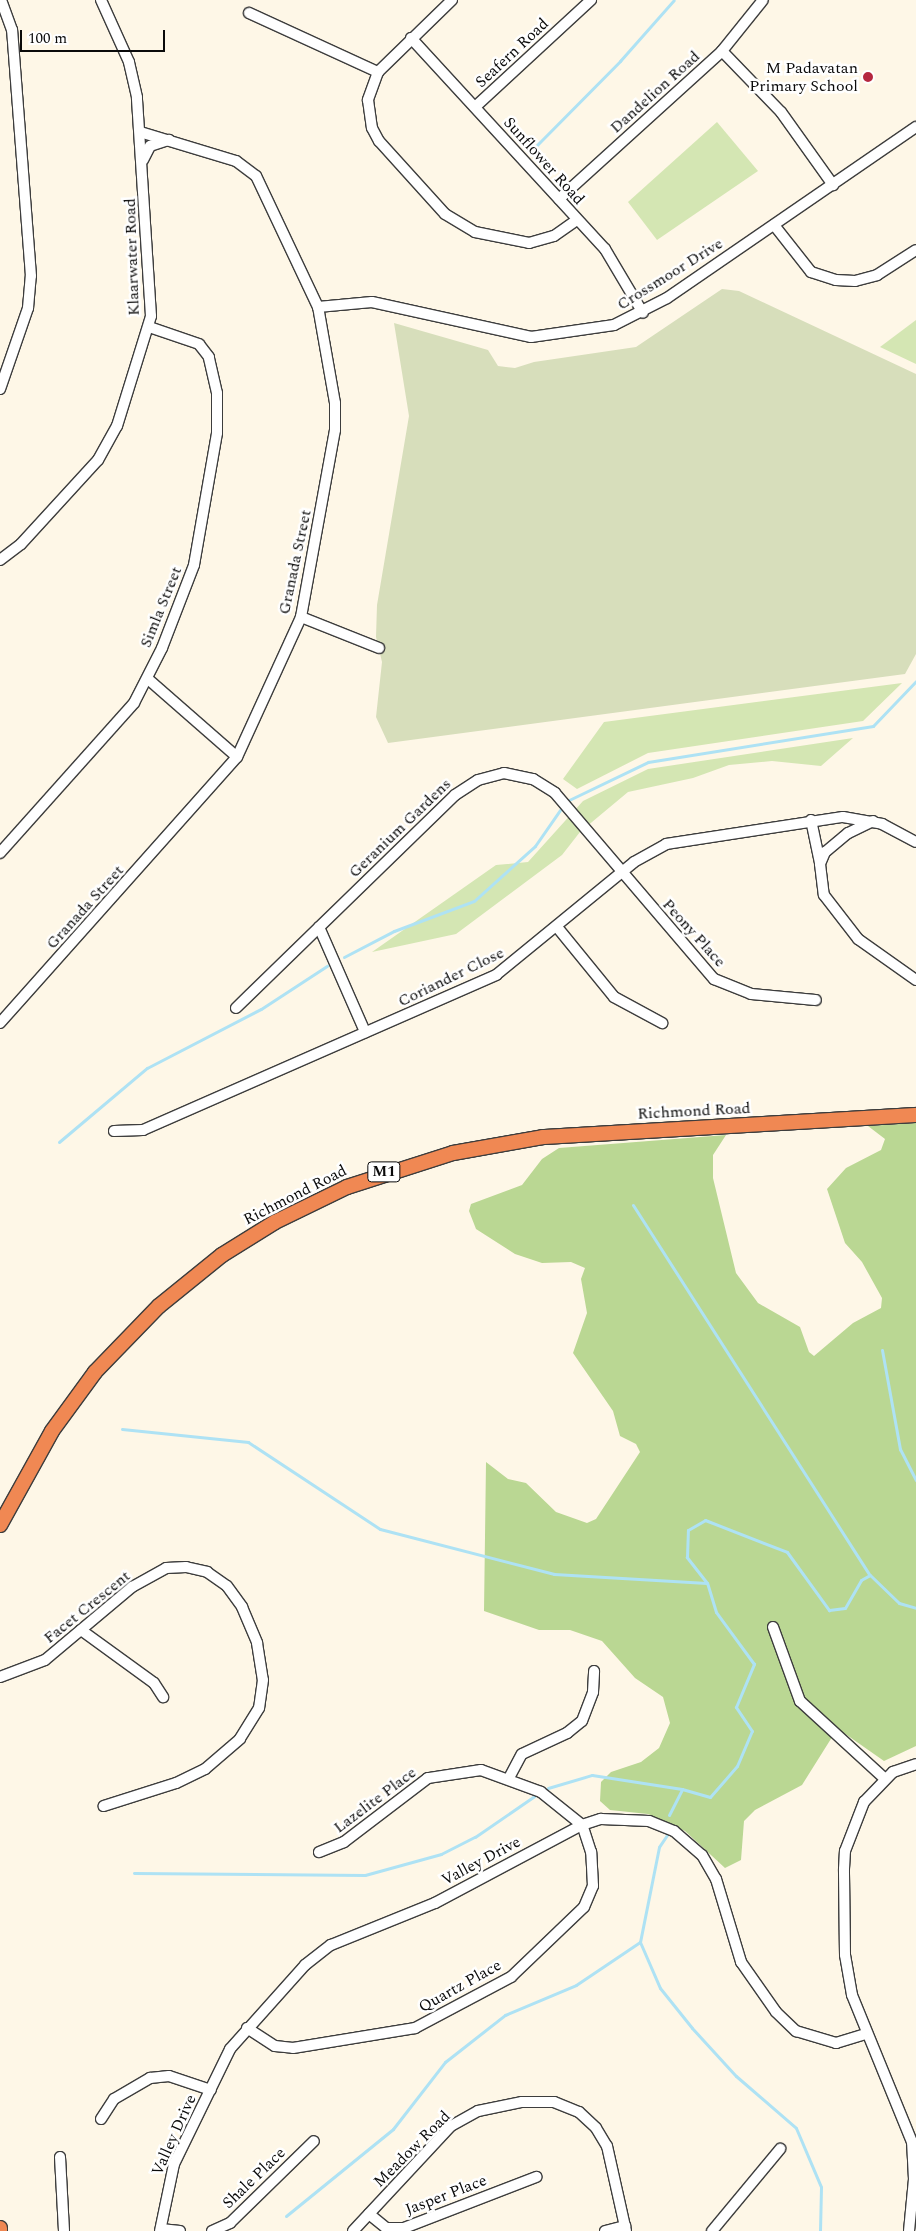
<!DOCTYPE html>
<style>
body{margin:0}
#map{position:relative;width:916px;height:2231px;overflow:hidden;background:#fef7e7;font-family:Spectral,serif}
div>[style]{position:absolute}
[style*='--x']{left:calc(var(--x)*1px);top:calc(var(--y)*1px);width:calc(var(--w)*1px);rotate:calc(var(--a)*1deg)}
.green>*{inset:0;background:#d4e6b3}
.forest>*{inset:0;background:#bad793}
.cemetery>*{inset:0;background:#d7debb}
.stream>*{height:3px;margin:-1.5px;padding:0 1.5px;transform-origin:1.5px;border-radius:1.5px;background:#aee2f4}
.roads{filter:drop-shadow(1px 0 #3d3d3d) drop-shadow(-1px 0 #3d3d3d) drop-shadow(0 1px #3d3d3d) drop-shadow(0 -1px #3d3d3d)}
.minor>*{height:10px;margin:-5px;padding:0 5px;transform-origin:5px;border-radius:5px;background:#fff}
.highway>*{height:14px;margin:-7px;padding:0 7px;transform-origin:7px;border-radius:7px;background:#f08853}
.dots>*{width:14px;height:14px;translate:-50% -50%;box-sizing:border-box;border:2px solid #fff;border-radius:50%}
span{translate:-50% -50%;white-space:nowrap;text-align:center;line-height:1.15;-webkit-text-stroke:5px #fff;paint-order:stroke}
.shield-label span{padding:1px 4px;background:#fff;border:1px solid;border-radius:4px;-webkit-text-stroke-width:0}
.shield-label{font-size:15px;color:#0a0a0a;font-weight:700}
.street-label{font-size:16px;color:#0a0a0a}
.poi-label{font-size:16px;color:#0a0a0a}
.right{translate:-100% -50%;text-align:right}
.scale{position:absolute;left:20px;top:30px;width:145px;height:22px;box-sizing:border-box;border:2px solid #0a0a0a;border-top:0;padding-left:6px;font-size:15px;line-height:18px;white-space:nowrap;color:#0a0a0a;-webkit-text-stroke:4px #fff;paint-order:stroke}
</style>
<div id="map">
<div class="green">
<i style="clip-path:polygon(717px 122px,758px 171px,657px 240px,628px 202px)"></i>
<i style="clip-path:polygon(916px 320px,916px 364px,880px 347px)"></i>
<i style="clip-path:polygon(902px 683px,863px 721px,648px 753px,577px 789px,563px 779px,604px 722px)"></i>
<i style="clip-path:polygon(853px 738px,821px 766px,772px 761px,729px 765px,693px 778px,628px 792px,580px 832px,562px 855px,456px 934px,372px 952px,496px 865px,528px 862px,583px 801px,648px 769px)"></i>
</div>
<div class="forest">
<i style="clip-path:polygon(916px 1123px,916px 1746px,884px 1761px,844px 1733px,834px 1734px,802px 1785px,755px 1810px,744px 1821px,741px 1860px,725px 1868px,685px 1831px,648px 1814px,610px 1810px,600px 1801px,601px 1782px,611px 1772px,641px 1762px,659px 1748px,670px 1723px,663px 1697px,635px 1678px,602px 1641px,570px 1630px,539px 1630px,484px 1611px,486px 1462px,508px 1479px,526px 1483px,556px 1512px,587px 1523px,596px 1519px,640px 1452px,636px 1444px,620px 1436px,613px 1411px,573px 1353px,587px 1313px,581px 1279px,585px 1268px,571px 1262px,542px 1263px,515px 1254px,476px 1229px,469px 1211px,471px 1204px,522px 1185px,542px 1159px,559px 1148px,726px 1135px,713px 1155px,713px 1178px,736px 1273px,758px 1303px,800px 1327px,809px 1352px,814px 1356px,853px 1323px,881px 1308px,882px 1298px,862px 1262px,845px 1243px,827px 1189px,846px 1168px,881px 1150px,885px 1139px,868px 1126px)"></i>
</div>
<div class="cemetery">
<i style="clip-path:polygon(722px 289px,739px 291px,916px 374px,916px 654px,905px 674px,388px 743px,376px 717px,382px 662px,376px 637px,377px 605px,409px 416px,394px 323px,488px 350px,498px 366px,515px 368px,534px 362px,636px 347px)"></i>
</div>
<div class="stream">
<i style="--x:536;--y:146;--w:120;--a:-45.3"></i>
<i style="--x:620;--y:61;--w:81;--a:-48.5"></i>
<i style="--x:569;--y:800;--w:88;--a:-25.7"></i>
<i style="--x:648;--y:762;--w:228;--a:-9.1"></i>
<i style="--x:873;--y:726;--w:62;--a:-46.3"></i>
<i style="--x:344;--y:957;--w:56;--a:-27.5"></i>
<i style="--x:394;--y:931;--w:85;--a:-20.6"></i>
<i style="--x:474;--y:901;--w:82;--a:-42"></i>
<i style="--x:535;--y:846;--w:44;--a:-55.2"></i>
<i style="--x:59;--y:1142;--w:115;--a:-40.1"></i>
<i style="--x:147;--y:1068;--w:128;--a:-27.4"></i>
<i style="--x:261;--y:1009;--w:79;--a:-33.1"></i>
<i style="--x:633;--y:1205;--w:439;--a:57.4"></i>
<i style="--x:882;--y:1350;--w:101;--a:79.7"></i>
<i style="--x:900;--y:1449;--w:35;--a:63"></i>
<i style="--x:122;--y:1429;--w:127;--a:5.9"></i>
<i style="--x:248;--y:1442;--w:158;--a:33.4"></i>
<i style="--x:380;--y:1529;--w:180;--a:14.5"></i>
<i style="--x:554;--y:1574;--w:153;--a:3.4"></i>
<i style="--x:548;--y:1788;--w:46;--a:-16.5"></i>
<i style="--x:592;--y:1775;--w:91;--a:8.8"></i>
<i style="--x:669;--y:1815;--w:29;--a:-63"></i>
<i style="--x:682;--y:1789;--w:29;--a:16"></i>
<i style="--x:710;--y:1797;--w:41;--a:-48.9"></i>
<i style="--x:737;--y:1766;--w:38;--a:-67"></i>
<i style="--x:752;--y:1731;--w:29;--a:-124"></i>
<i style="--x:736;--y:1707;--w:47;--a:-67.3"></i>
<i style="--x:754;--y:1664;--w:64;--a:-126.2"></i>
<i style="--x:716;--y:1612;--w:30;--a:-107"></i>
<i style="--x:707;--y:1583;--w:33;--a:-128"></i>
<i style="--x:687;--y:1557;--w:27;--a:-88"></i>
<i style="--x:688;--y:1530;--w:20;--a:-30"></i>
<i style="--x:705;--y:1520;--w:88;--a:21.3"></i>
<i style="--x:787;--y:1552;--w:72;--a:54.1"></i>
<i style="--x:829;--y:1610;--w:16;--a:-7"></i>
<i style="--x:845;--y:1608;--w:32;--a:-60"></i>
<i style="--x:861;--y:1580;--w:10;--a:-29"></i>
<i style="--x:870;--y:1575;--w:40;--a:44"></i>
<i style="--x:899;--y:1603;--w:18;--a:16"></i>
<i style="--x:667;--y:1835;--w:14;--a:124"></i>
<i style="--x:659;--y:1847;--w:97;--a:101.3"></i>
<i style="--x:640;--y:1942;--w:50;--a:66.5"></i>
<i style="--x:660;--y:1988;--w:51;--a:51.3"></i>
<i style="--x:692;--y:2028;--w:65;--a:47.5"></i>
<i style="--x:736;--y:2076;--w:79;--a:40.9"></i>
<i style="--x:796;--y:2128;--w:64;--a:67"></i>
<i style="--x:821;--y:2187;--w:44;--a:91.3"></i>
<i style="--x:134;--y:1873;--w:231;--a:0.5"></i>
<i style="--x:365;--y:1875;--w:79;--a:-15.4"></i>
<i style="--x:441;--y:1854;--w:38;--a:-27"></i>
<i style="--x:475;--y:1837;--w:74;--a:-34.5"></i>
<i style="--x:286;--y:2216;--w:138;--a:-39.1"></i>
<i style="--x:393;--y:2129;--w:85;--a:-52.2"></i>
<i style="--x:445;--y:2062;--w:76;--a:-38.1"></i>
<i style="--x:505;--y:2015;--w:77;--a:-22.9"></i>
<i style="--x:576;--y:1985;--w:77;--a:-33.9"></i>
</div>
<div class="roads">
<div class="minor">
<i style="--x:452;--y:0;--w:103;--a:135.8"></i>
<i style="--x:378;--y:72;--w:30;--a:110"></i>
<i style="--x:368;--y:100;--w:28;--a:82"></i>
<i style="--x:372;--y:128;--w:15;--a:62"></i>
<i style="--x:379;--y:141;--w:98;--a:47.9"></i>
<i style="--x:445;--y:214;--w:35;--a:31"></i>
<i style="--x:475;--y:232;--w:55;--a:11.5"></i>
<i style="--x:529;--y:243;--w:26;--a:-16"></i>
<i style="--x:554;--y:236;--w:28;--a:-35"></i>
<i style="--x:249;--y:13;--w:142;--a:24.6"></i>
<i style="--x:411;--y:38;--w:287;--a:47.4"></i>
<i style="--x:605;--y:249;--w:74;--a:59.3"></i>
<i style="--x:722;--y:51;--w:85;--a:46"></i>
<i style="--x:781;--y:112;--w:90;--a:54.5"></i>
<i style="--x:475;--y:107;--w:158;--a:-42.7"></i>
<i style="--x:143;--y:160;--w:16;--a:-63"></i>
<i style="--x:150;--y:146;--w:20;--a:-18"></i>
<i style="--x:559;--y:199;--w:220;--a:-42.2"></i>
<i style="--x:722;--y:51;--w:65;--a:-51.2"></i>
<i style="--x:774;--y:225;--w:60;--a:51.8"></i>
<i style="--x:811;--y:272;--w:26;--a:18"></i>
<i style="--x:836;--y:280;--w:19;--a:3"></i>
<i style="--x:855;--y:281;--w:23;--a:-15"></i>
<i style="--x:877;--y:275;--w:46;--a:-32.7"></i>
<i style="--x:318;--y:307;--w:54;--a:-5.3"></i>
<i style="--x:372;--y:302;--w:163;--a:12.4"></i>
<i style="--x:531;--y:337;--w:84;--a:-8.2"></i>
<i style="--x:614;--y:325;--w:59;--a:-27"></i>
<i style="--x:667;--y:298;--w:302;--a:-34.5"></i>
<i style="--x:0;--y:389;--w:86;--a:-70.9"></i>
<i style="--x:28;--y:308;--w:32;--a:-85"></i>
<i style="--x:31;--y:276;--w:247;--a:-94.4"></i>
<i style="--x:12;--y:30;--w:32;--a:-110"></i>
<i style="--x:0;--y:560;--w:26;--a:-37"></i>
<i style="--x:21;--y:544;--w:114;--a:-47.5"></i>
<i style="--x:98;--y:460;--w:39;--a:-61"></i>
<i style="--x:117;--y:426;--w:115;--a:-72.8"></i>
<i style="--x:151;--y:316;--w:219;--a:-93.7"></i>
<i style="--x:137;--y:97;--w:36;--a:-103"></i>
<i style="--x:129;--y:62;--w:68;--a:-114.3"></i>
<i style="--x:301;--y:617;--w:84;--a:21.7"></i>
<i style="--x:148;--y:679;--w:118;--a:41.2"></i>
<i style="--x:811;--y:820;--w:44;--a:78.2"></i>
<i style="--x:873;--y:821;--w:28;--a:154"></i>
<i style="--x:848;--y:833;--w:30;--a:140"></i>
<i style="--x:825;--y:852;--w:13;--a:113"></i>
<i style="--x:820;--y:864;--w:31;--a:83"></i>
<i style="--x:824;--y:895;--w:56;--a:52.3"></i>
<i style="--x:858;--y:939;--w:71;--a:35.3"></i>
<i style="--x:0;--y:853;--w:201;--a:-48.2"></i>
<i style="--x:134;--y:703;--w:62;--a:-63"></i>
<i style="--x:162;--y:648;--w:89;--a:-68.9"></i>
<i style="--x:194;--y:565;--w:134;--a:-80.1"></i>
<i style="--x:217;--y:433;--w:40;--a:-90"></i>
<i style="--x:217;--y:393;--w:37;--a:-103"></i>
<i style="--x:209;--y:357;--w:16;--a:-128"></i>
<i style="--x:199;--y:344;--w:53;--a:-161.2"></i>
<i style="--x:319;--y:927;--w:115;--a:66.3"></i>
<i style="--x:557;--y:927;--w:90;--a:50.8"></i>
<i style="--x:614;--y:997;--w:55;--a:28.4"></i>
<i style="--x:236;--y:1008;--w:305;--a:-44.2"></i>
<i style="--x:455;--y:795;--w:27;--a:-33"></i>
<i style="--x:478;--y:780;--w:27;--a:-15"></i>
<i style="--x:504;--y:773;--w:30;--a:12"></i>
<i style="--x:533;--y:779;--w:26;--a:32"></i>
<i style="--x:555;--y:793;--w:245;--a:49.5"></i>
<i style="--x:714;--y:979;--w:40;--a:22"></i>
<i style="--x:751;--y:994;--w:65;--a:5.3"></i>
<i style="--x:0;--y:1023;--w:356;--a:-48.3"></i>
<i style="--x:237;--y:757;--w:154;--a:-65.4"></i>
<i style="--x:301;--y:617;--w:190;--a:-79.7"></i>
<i style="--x:335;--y:430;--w:27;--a:-90"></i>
<i style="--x:335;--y:403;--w:97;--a:-100"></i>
<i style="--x:318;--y:307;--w:145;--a:-115.3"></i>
<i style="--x:256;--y:176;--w:25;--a:-143"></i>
<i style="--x:236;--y:161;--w:100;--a:-163.2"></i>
<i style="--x:114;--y:1131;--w:29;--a:-2"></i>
<i style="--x:143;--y:1130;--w:386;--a:-23.7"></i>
<i style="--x:496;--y:975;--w:178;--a:-39.3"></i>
<i style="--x:634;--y:862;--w:37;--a:-29"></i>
<i style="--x:666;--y:844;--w:179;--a:-8.7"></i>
<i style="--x:843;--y:817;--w:40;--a:10"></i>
<i style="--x:882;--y:824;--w:38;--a:28"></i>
<i style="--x:773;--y:1627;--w:79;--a:70"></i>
<i style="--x:800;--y:1701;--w:114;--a:42.5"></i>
<i style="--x:81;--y:1630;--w:90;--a:36"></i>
<i style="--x:154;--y:1683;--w:17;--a:57"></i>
<i style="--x:0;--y:1677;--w:48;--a:-20.7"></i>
<i style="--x:45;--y:1660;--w:114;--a:-40"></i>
<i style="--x:132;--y:1587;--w:39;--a:-29"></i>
<i style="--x:166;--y:1568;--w:20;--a:-3"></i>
<i style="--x:186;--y:1567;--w:22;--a:13"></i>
<i style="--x:207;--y:1572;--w:24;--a:35"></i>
<i style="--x:227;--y:1586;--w:26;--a:54"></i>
<i style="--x:242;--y:1607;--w:39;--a:67"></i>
<i style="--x:257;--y:1643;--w:37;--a:81"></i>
<i style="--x:263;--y:1680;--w:28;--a:98"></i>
<i style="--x:259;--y:1708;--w:36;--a:122"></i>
<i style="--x:240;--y:1739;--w:46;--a:139.4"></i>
<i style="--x:205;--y:1769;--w:32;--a:154"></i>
<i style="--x:176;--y:1783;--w:76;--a:162.3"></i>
<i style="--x:509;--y:1778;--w:27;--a:-62"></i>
<i style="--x:522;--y:1754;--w:50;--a:-25"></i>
<i style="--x:567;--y:1733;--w:19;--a:-39"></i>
<i style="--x:582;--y:1721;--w:31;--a:-69"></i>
<i style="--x:593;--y:1692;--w:21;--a:-87"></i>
<i style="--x:247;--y:2028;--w:33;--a:33"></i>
<i style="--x:275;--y:2046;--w:18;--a:6"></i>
<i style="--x:293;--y:2048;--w:124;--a:-9.3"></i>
<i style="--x:415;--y:2028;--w:109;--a:-28"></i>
<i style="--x:511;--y:1977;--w:101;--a:-43.8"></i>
<i style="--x:584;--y:1907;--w:23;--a:-67"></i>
<i style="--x:593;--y:1886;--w:34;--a:-93"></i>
<i style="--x:591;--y:1852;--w:28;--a:-108"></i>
<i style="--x:582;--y:1825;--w:53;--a:-141.2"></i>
<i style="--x:541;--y:1792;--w:64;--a:-159.9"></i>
<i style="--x:481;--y:1770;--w:54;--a:171.4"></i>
<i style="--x:428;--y:1778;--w:106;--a:142.7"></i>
<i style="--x:344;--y:1842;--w:27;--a:158"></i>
<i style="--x:101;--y:2119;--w:24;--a:-57"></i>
<i style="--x:114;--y:2099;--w:42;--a:-30.3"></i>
<i style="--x:150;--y:2078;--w:19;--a:-6"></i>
<i style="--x:169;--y:2076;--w:44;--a:18.4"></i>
<i style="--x:60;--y:2157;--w:74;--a:86.9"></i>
<i style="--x:369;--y:2214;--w:22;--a:39"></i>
<i style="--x:386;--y:2228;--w:18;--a:0"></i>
<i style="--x:404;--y:2228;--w:142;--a:-21.1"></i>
<i style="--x:161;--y:2229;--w:19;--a:6"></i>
<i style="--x:160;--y:2231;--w:68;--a:-78.2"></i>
<i style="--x:174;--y:2164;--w:128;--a:-64"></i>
<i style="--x:230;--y:2049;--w:113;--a:-48.2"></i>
<i style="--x:305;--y:1965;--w:33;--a:-38"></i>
<i style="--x:331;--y:1945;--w:112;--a:-22"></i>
<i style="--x:435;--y:1903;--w:166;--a:-28"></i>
<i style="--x:582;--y:1825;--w:20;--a:-18"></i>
<i style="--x:601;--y:1819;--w:48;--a:2.4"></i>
<i style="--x:649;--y:1821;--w:27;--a:22"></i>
<i style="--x:674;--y:1831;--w:37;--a:41"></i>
<i style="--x:702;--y:1855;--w:28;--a:60"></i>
<i style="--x:716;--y:1879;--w:87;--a:73.2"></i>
<i style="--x:741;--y:1962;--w:61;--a:55"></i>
<i style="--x:776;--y:2012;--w:28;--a:44"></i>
<i style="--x:796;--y:2031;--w:42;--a:16.7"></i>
<i style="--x:836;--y:2043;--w:30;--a:-17"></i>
<i style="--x:212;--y:2231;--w:20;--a:-24"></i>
<i style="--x:230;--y:2223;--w:117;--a:-44.3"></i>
<i style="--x:353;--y:2231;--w:144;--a:-47"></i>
<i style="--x:451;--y:2126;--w:31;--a:-29"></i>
<i style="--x:478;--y:2111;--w:45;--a:-11.6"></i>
<i style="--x:522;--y:2102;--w:32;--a:0"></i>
<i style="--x:554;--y:2102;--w:27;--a:22"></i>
<i style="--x:579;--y:2112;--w:23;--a:43"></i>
<i style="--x:596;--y:2128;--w:21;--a:59"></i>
<i style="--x:607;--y:2146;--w:87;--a:77.4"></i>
<i style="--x:605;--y:2231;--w:21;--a:-14"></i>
<i style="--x:712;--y:2231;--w:107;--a:-50.3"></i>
<i style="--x:909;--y:2231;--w:52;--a:-84.5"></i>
<i style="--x:914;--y:2179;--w:37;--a:-93"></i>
<i style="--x:912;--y:2142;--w:159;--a:-112.2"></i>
<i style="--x:852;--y:1995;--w:41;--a:-99.9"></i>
<i style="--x:845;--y:1955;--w:86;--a:-90.7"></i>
<i style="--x:844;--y:1869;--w:18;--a:-87"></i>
<i style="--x:845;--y:1851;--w:53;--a:-68.8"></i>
<i style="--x:864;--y:1802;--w:42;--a:-46"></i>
<i style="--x:893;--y:1772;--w:24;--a:-19"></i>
</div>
<div class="highway">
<i style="--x:0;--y:1525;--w:107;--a:-61"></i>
<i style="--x:52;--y:1431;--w:73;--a:-53.9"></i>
<i style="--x:95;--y:1372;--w:92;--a:-45.9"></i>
<i style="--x:159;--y:1306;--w:81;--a:-39"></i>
<i style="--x:222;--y:1255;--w:62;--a:-31.9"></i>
<i style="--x:275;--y:1222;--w:80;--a:-25.9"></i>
<i style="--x:347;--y:1187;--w:111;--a:-17.8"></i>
<i style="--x:453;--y:1153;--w:91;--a:-10.1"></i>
<i style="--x:543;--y:1137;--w:374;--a:-3.4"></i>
<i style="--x:0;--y:2228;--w:3;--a:90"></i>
</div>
</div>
<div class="dots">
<i style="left:868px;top:77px;background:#b5273f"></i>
</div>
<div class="shield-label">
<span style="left:384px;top:1172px">M1</span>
</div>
<div class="street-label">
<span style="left:512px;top:53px;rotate:-43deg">Seafern Road</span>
<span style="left:655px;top:92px;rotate:-42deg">Dandelion Road</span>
<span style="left:544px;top:161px;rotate:48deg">Sunflower Road</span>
<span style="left:132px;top:257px;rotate:-92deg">Klaarwater Road</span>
<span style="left:670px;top:274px;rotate:-32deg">Crossmoor Drive</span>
<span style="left:295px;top:562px;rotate:-78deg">Granada Street</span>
<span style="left:161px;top:607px;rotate:-68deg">Simla Street</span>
<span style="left:400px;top:828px;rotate:-44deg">Geranium Gardens</span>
<span style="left:85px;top:907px;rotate:-48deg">Granada Street</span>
<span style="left:694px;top:933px;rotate:48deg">Peony Place</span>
<span style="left:451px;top:977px;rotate:-26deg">Coriander Close</span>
<span style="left:694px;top:1111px;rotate:-3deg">Richmond Road</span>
<span style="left:295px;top:1195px;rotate:-27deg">Richmond Road</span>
<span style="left:87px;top:1607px;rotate:-39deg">Facet Crescent</span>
<span style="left:375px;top:1800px;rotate:-37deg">Lazelite Place</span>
<span style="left:481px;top:1861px;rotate:-28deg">Valley Drive</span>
<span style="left:460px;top:1986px;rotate:-29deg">Quartz Place</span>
<span style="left:174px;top:2135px;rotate:-66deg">Valley Drive</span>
<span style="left:412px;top:2149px;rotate:-45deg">Meadow Road</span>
<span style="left:254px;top:2178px;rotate:-44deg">Shale Place</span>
<span style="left:446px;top:2195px;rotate:-21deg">Jasper Place</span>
</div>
<div class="poi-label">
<span class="right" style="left:858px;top:77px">M Padavatan<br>Primary School</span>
</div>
<div class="scale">100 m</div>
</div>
